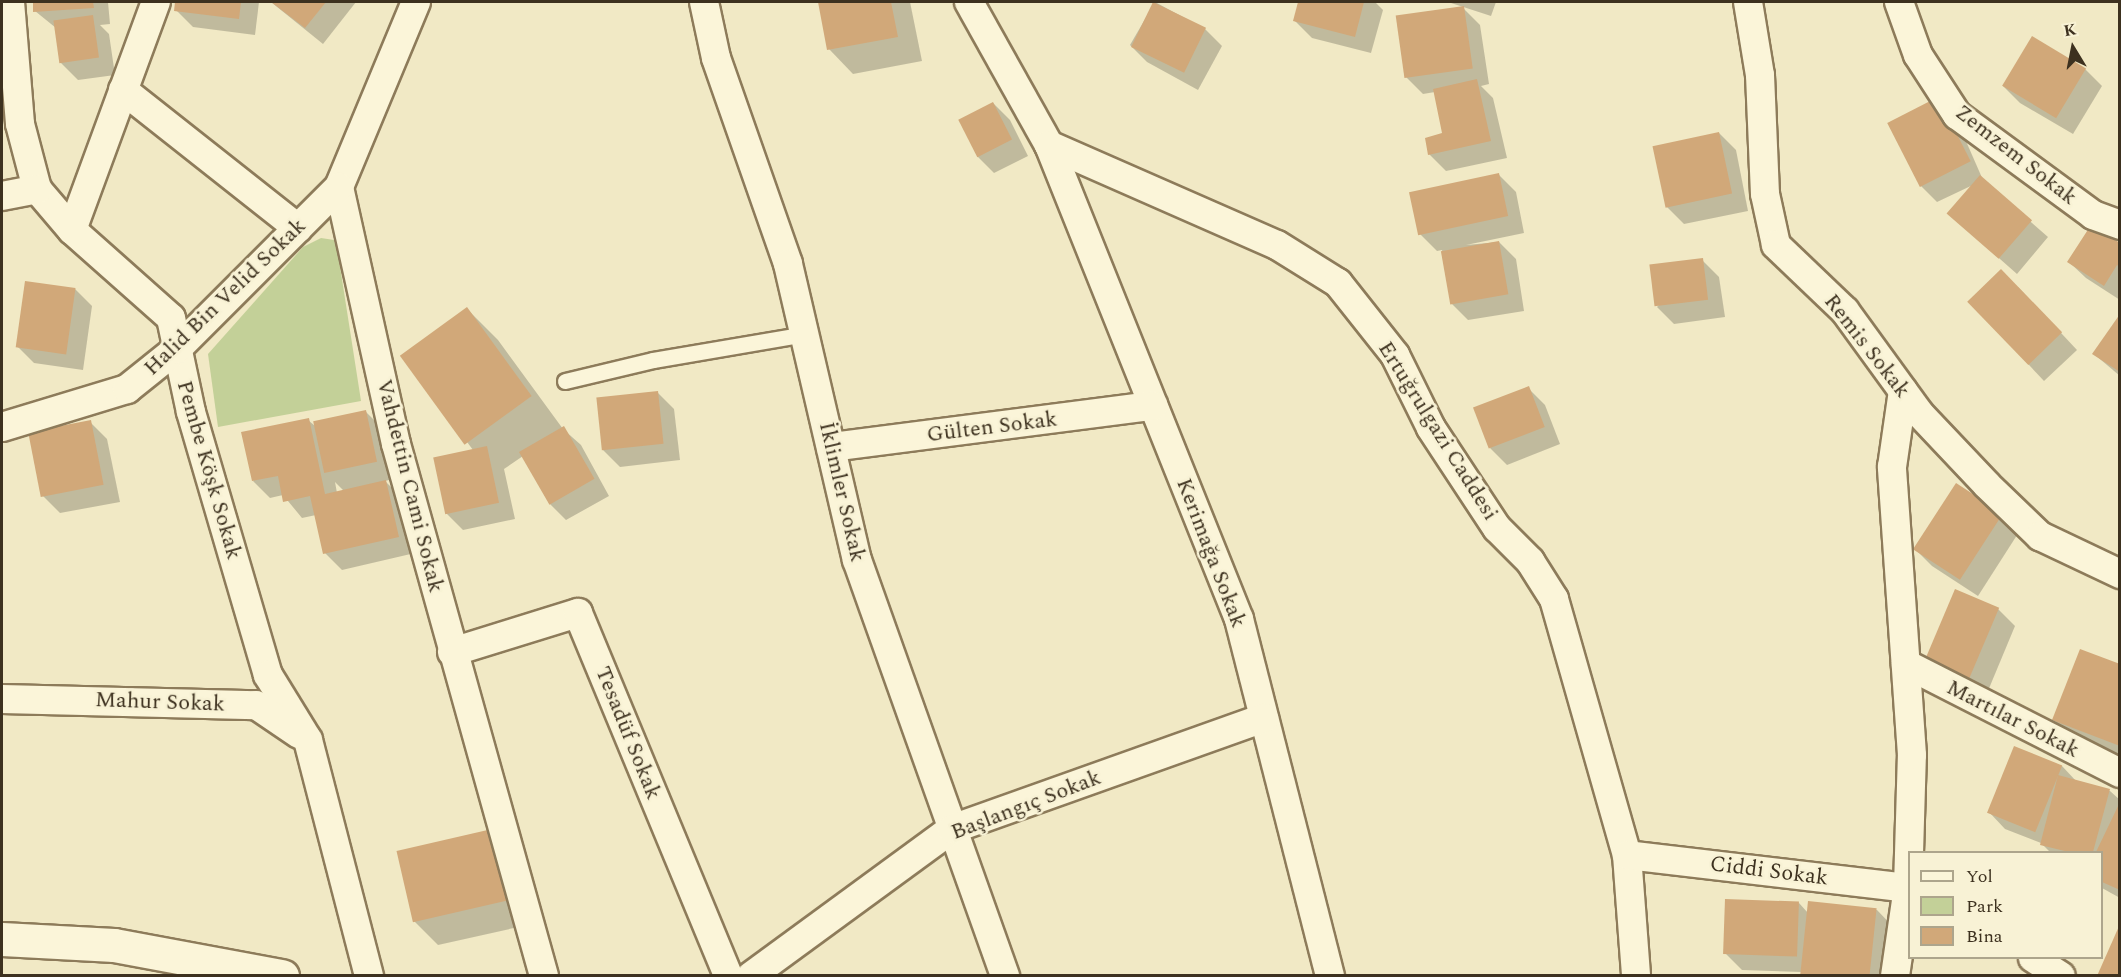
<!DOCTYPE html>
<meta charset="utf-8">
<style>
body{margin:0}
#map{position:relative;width:2121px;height:977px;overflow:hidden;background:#f1e9c5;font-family:Spectral,serif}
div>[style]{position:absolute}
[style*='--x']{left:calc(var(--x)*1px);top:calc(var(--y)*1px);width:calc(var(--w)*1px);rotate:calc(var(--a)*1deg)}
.green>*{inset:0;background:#c3d098}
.shadow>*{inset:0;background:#0003}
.building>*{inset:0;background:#d1a879;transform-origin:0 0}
.roads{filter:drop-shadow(2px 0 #8d7b5a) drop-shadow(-2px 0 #8d7b5a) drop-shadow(0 2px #8d7b5a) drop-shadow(0 -2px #8d7b5a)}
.lane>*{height:15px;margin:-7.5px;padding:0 7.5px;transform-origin:7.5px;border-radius:7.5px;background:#fbf5d9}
.street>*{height:28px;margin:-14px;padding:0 14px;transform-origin:14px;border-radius:14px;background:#fbf5d9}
.secondary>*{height:33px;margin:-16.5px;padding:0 16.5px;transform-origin:16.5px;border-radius:16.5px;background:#fbf5d9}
span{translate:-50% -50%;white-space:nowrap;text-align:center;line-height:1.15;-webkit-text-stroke:5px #f8f2d5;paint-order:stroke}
.street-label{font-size:22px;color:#3d311f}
.frame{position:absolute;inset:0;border:3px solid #3d311f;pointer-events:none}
.legend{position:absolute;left:1908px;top:851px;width:195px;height:108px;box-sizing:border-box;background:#f8f2d5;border:2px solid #ada58c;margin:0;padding:8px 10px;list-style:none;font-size:18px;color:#3d311f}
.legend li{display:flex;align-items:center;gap:12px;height:30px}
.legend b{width:30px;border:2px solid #ada58c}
.north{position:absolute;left:2043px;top:18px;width:60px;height:60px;-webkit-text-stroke:4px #f8f2d5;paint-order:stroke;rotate:350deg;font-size:16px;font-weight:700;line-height:24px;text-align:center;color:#3d311f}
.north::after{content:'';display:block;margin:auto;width:21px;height:27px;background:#3d311f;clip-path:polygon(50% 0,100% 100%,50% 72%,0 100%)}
</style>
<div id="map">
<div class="green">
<i style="clip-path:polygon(321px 238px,334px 240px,339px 260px,361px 401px,218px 427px,208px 354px,303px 247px)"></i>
</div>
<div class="shadow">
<i style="clip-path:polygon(34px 2px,108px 2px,110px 24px,100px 25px,109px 34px,115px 75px,78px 80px,61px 63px,56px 28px,35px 11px)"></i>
<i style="clip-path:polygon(177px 2px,259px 2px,255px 35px,193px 27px,176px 10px)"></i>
<i style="clip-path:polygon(271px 2px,356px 2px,323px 44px)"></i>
<i style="clip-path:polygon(819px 2px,910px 2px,922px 61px,853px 74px,829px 49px)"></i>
<i style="clip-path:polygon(1155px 2px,1205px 29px,1222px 46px,1198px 90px,1147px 62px,1130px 45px)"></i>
<i style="clip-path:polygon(1300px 2px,1375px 2px,1383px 10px,1371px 53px,1312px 38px,1295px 21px)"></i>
<i style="clip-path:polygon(1448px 2px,1496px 2px,1491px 16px)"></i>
<i style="clip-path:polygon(1463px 8px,1480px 25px,1489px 84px,1481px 86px,1493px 98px,1507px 158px,1446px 171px,1429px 154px,1444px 134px,1435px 92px,1423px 94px,1406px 77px)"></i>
<i style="clip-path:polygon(2085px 69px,2102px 86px,2073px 134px,2020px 103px,2003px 86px)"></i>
<i style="clip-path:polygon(993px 103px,1010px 120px,1028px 156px,994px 173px,977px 156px)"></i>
<i style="clip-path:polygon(1955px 116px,1983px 180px,2048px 237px,2017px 274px,1949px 214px,1975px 184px,1937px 202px,1920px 185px)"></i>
<i style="clip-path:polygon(1719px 133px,1736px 150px,1748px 211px,1684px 224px,1667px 207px)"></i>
<i style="clip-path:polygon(1499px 175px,1516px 192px,1524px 233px,1466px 245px,1499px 242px,1516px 259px,1524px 311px,1468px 320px,1451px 303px,1442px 250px,1437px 251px,1420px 234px)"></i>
<i style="clip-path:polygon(2120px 245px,2120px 300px,2086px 278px,2069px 262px)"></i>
<i style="clip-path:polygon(1702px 260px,1719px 277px,1725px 317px,1674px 324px,1657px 307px)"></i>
<i style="clip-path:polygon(2018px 287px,2077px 350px,2044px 381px,1969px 301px)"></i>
<i style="clip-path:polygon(75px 289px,92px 306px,83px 370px,34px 363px,17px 346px)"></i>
<i style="clip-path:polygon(467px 309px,498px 340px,563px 429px,581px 445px,609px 496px,566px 520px,549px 503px,523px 456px,504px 469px,515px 519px,463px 530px,446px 513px,473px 450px,403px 356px)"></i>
<i style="clip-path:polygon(2120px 318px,2120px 376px,2094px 354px)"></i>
<i style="clip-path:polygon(1528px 388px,1545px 405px,1560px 444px,1507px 465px,1490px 448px)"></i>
<i style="clip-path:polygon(657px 392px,674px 409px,680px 460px,620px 467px,603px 450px)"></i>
<i style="clip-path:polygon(evenodd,366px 412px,383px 429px,393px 479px,385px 481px,403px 499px,415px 553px,342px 570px,325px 553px,316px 515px,302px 518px,283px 495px,270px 498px,253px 481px,308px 420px,315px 426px,366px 412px,335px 482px,344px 491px,337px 493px,335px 482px)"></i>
<i style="clip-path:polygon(90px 422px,107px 439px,120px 502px,60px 513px,43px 496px)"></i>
<i style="clip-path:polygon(2002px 515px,2019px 532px,1978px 596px,1932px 566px,1915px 549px)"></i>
<i style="clip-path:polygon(1998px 609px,2015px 626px,1985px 698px,1942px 680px)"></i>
<i style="clip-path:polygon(2120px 665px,2120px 755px,2071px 737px,2054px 720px)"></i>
<i style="clip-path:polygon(2015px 748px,2062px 766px,2077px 782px,2110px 791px,2120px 800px,2120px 898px,2102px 888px,2102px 852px,2050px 852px,2041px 843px,2005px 829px,1989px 812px)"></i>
<i style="clip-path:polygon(492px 831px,532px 924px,438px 945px,413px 920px)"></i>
<i style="clip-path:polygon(1799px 903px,1808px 913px,1877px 910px,1901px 935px,1897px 976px,1801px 976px,1802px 972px,1742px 970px,1725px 953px)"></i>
</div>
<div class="building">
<i style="clip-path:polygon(33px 2px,93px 2px,94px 8px,33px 12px)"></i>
<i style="clip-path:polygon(175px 2px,241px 2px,239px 19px,174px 11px)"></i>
<i style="clip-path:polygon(271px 2px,326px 2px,305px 28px)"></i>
<i style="clip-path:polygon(818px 2px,891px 2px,898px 37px,827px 50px)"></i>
<i style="left:1153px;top:2px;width:59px;height:50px;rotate:26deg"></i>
<i style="clip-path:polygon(1298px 2px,1364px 2px,1355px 37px,1293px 21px)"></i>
<i style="left:1464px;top:6px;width:63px;height:69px;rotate:82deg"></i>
<i style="left:93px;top:15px;width:43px;height:40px;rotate:82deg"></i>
<i style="left:2032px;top:36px;width:63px;height:58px;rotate:31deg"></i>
<i style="clip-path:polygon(1477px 79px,1491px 141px,1428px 155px,1425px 138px,1442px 133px,1433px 89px)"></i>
<i style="left:1938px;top:97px;width:72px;height:57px;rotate:63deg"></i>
<i style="left:993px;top:102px;width:42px;height:39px;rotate:63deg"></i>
<i style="left:1719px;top:132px;width:63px;height:68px;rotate:78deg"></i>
<i style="left:1499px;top:173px;width:44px;height:92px;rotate:78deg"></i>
<i style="left:1980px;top:175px;width:69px;height:51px;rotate:41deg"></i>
<i style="clip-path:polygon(2091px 225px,2120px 243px,2120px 267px,2117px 265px,2104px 286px,2067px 262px)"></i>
<i style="left:1499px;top:241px;width:54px;height:59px;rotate:80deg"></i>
<i style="left:1703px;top:258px;width:42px;height:54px;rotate:83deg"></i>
<i style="left:2001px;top:269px;width:88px;height:47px;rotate:46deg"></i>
<i style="left:25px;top:281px;width:51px;height:67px;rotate:8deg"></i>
<i style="left:467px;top:307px;width:110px;height:83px;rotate:54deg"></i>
<i style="clip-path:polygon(2120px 314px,2120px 372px,2092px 354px)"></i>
<i style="left:1529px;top:386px;width:44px;height:60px;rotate:69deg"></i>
<i style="left:658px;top:391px;width:53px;height:62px;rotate:84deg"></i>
<i style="left:366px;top:410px;width:53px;height:54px;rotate:78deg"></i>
<i style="clip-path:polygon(309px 418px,325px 494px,386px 480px,399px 537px,323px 554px,310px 496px,283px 502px,278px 476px,252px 481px,241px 432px)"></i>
<i style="left:91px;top:420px;width:66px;height:64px;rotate:79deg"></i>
<i style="left:564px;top:426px;width:61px;height:52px;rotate:60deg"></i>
<i style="left:487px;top:446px;width:58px;height:55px;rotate:78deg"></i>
<i style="left:1956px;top:483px;width:56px;height:79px;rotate:33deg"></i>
<i style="left:1955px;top:589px;width:48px;height:80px;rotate:23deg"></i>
<i style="clip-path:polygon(2080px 649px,2120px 664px,2120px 746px,2052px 720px)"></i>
<i style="left:2014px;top:746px;width:52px;height:72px;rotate:22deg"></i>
<i style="clip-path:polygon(2058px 775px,2110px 789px,2093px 852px,2069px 852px,2040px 845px)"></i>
<i style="clip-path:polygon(2120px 802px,2120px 890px,2102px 882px,2102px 852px,2096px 852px)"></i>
<i style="left:492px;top:829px;width:73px;height:98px;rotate:77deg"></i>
<i style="left:1725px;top:899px;width:74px;height:55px;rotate:2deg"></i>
<i style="left:1808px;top:901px;width:69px;height:75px;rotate:6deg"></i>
<i style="clip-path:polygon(2120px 924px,2120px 976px,2097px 976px)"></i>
</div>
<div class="roads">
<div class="lane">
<i style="--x:565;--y:381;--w:90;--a:-13.4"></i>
<i style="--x:653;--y:360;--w:154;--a:-9.7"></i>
</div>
<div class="street">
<i style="--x:10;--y:2;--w:122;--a:85.3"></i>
<i style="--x:20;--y:124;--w:67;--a:75.3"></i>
<i style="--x:37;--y:189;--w:54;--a:49.5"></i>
<i style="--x:72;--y:230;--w:132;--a:41.6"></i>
<i style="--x:171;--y:318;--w:96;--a:78"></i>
<i style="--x:191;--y:412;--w:274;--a:73.7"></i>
<i style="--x:268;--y:675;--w:76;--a:58.4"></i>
<i style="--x:308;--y:740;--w:244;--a:75.5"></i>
<i style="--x:416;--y:2;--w:200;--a:112.6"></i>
<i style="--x:339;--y:187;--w:263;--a:77.5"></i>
<i style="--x:396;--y:444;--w:552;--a:74.45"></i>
<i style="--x:704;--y:2;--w:57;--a:77.9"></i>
<i style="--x:716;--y:58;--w:218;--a:70.7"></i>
<i style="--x:788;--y:264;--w:304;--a:76.9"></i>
<i style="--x:857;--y:560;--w:442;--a:70.4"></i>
<i style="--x:969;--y:2;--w:164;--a:60.8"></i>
<i style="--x:1049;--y:145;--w:249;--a:23.7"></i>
<i style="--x:1277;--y:245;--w:72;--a:31.9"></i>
<i style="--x:1338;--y:283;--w:92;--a:51.6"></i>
<i style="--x:1395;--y:355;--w:81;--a:63.7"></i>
<i style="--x:1431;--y:428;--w:120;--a:56.6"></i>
<i style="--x:1497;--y:528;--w:47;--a:45"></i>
<i style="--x:1530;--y:561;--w:45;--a:57.7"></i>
<i style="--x:1554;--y:599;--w:266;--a:74.1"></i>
<i style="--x:1627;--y:855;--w:121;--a:85.7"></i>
<i style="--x:1748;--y:2;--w:74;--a:80.7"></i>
<i style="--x:1760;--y:75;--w:119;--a:87.6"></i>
<i style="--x:1765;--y:194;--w:52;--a:77.8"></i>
<i style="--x:1776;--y:245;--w:95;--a:43.7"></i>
<i style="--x:1845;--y:311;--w:126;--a:54"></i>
<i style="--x:1919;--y:413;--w:99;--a:46.6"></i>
<i style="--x:1987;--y:485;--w:74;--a:43.9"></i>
<i style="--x:2040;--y:536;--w:89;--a:25.4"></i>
<i style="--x:1899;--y:2;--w:56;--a:70.3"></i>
<i style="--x:1918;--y:55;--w:72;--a:57"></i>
<i style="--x:1957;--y:115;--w:169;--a:36.3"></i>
<i style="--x:2093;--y:215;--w:29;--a:20"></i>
<i style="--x:123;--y:90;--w:223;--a:38.3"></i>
<i style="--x:1049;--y:145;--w:511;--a:68.16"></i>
<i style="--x:1239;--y:619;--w:368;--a:75.7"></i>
<i style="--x:2;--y:196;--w:36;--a:-11"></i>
<i style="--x:72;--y:230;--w:243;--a:-69.8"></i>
<i style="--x:2;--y:427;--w:131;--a:-16.9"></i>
<i style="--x:127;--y:389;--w:64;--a:-38.7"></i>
<i style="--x:177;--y:349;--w:229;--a:-45"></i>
<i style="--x:831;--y:447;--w:325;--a:-7.3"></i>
<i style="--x:452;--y:652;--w:132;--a:-17.2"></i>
<i style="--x:578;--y:613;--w:393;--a:67.5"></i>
<i style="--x:1906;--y:664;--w:240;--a:27"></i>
<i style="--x:2;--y:699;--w:254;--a:1.4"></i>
<i style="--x:256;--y:705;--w:52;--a:34"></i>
<i style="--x:1627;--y:855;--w:285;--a:6.7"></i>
<i style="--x:2033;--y:958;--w:33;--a:33"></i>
<i style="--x:751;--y:976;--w:249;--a:-36.2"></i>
<i style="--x:952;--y:829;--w:331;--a:-19.6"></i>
<i style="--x:1895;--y:976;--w:90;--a:-81.7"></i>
<i style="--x:1908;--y:887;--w:132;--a:-88.3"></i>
<i style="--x:1912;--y:755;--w:289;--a:-94"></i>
<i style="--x:1892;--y:467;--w:77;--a:-81.8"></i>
</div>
<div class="secondary">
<i style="--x:2;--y:939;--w:112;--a:3.1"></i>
<i style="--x:114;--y:945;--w:171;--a:10.5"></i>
</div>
</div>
<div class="street-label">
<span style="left:2016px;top:155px;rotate:38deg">Zemzem Sokak</span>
<span style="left:225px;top:297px;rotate:-44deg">Halid Bin Velid Sokak</span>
<span style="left:1867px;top:346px;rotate:52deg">Remis Sokak</span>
<span style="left:992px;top:427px;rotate:-7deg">Gülten Sokak</span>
<span style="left:1438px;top:431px;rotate:58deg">Ertuğrulgazi Caddesi</span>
<span style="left:209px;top:470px;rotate:74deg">Pembe Köşk Sokak</span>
<span style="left:410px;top:486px;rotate:76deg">Vahdettin Cami Sokak</span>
<span style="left:842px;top:492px;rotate:77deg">İklimler Sokak</span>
<span style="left:1211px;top:553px;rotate:69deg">Kerimağa Sokak</span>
<span style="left:160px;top:702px;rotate:2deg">Mahur Sokak</span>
<span style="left:2013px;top:719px;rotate:27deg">Martılar Sokak</span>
<span style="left:628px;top:733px;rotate:68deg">Tesadüf Sokak</span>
<span style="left:1026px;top:805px;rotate:-21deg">Başlangıç Sokak</span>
<span style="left:1769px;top:871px;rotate:7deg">Ciddi Sokak</span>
</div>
<div class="frame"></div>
<ul class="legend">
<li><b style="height:8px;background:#fbf5d9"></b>Yol</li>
<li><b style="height:16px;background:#c3d098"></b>Park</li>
<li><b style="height:16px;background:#d1a879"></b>Bina</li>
</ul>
<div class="north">K</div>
</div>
